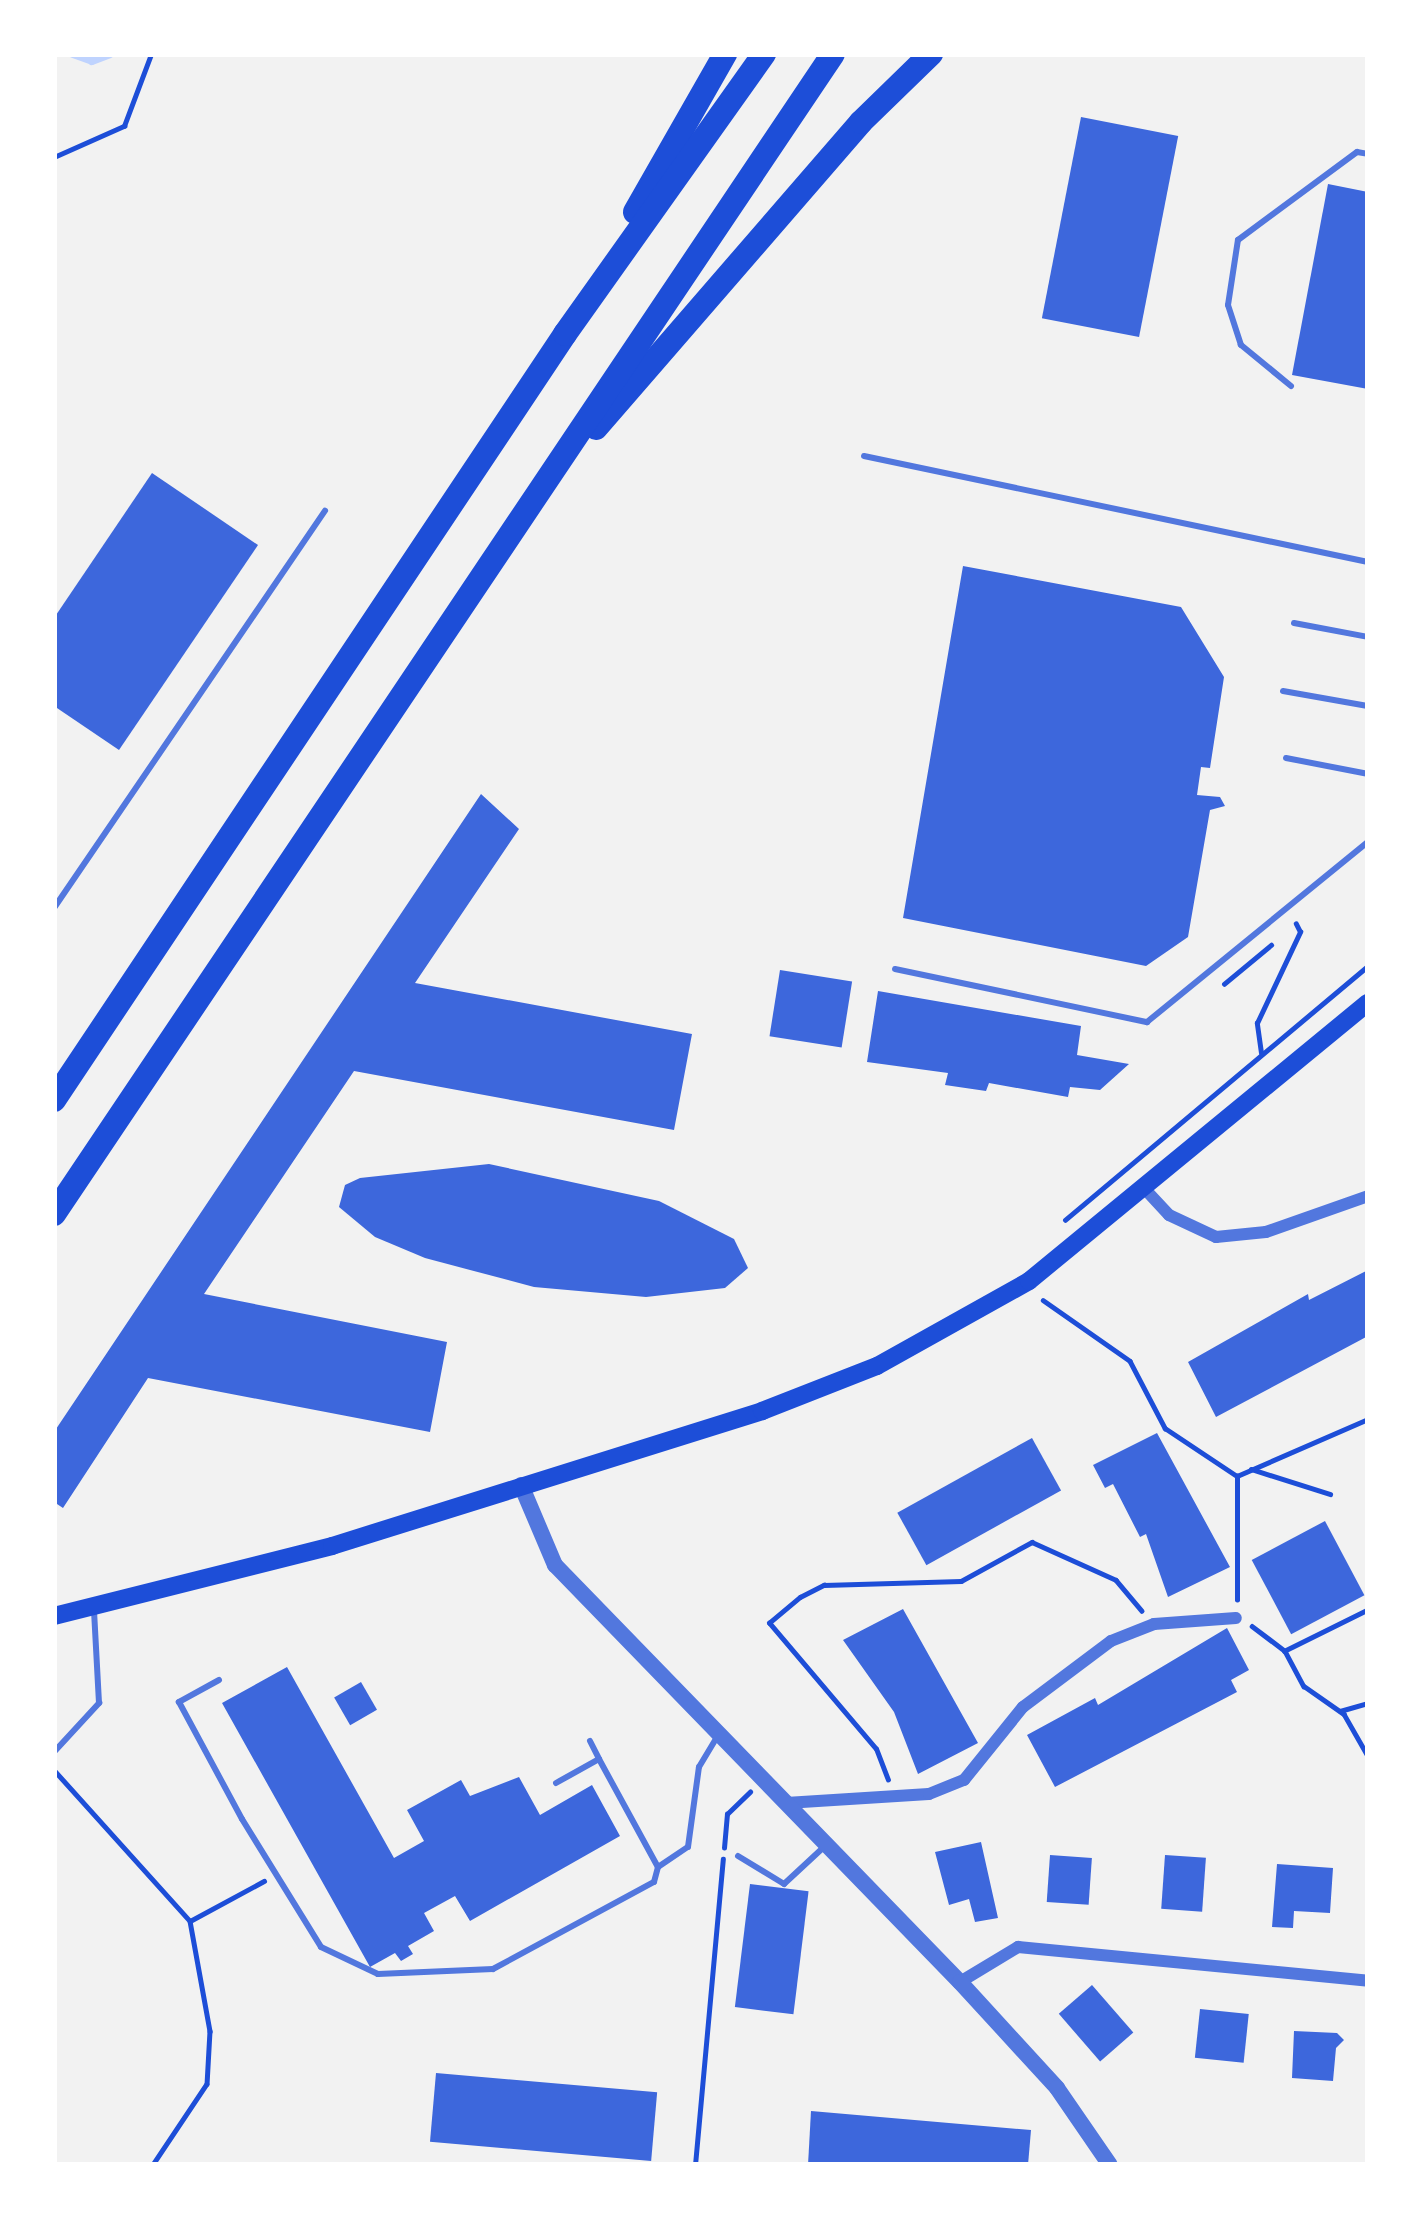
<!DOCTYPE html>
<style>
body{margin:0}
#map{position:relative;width:1422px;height:2219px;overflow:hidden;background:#f2f2f2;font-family:Karla,sans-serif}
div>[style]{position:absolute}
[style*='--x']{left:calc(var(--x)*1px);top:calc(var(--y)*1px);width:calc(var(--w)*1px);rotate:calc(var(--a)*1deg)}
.stream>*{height:8px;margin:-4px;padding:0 4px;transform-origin:4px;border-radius:4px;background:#bfd3fe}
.building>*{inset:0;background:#3d67dc;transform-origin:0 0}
.path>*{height:4.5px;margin:-2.25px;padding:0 2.25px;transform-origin:2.25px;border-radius:2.25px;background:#1d4ed8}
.service>*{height:6px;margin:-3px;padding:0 3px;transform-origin:3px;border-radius:3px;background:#5277de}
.minor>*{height:12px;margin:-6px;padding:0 6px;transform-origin:6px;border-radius:6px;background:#5277de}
.tertiary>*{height:16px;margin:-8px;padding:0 8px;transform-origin:8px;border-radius:8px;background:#5277de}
.secondary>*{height:18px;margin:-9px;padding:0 9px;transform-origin:9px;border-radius:9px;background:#1d4ed8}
.motorway>*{height:24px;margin:-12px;padding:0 12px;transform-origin:12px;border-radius:12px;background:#1d4ed8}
span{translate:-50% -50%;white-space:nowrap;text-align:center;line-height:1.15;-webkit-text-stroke:12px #fff;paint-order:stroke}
.frame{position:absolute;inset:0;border:57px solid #fff;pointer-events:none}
</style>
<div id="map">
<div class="stream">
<i style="--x:73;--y:54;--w:20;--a:20"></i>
<i style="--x:92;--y:61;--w:19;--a:-21"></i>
</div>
<div class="building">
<i style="left:1081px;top:117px;width:99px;height:205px;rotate:11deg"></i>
<i style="clip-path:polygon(1328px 184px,1368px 192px,1368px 389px,1292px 375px)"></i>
<i style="clip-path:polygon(152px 473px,258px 545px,119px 750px,54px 706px,54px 618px)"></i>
<i style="clip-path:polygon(963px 566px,1181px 607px,1224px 677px,1210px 768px,1201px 767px,1197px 795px,1220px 797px,1225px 806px,1210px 810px,1188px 937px,1146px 966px,903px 918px)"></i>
<i style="clip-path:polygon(481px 794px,519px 829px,415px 983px,692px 1034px,674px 1130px,354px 1071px,204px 1294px,447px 1342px,430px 1432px,148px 1378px,63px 1508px,54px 1502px,54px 1432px)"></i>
<i style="left:780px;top:970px;width:73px;height:67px;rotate:9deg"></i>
<i style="clip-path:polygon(878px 991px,1081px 1026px,1077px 1055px,1129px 1064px,1100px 1090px,1070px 1087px,1068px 1097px,989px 1083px,986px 1091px,945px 1085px,948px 1073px,867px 1062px)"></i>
<i style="clip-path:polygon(489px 1164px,659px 1201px,734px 1239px,748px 1268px,725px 1288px,646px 1297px,534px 1287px,425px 1258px,375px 1237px,339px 1207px,345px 1185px,360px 1178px)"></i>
<i style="clip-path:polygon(1368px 1270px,1368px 1336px,1216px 1417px,1188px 1362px,1308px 1294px,1309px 1300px)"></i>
<i style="clip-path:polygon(1157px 1433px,1230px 1567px,1168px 1597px,1146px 1534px,1140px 1537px,1113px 1484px,1105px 1488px,1093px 1465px)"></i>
<i style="left:1032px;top:1438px;width:60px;height:154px;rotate:61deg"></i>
<i style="left:1325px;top:1521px;width:84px;height:83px;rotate:62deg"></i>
<i style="clip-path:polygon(903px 1609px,978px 1743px,918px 1774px,894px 1712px,843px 1640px)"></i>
<i style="clip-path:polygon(1227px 1628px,1249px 1670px,1231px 1680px,1237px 1692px,1055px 1787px,1027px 1735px,1095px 1698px,1098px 1705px)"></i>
<i style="clip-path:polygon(287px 1667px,394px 1858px,424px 1841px,407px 1810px,461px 1780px,470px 1796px,519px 1777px,540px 1815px,592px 1785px,620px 1836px,470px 1921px,455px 1896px,424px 1913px,434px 1931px,408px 1946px,413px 1954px,401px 1961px,395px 1953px,370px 1967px,222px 1703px)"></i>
<i style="left:361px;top:1682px;width:32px;height:31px;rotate:60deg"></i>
<i style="clip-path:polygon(981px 1842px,998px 1918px,975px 1922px,969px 1899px,949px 1905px,935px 1852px)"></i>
<i style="left:1050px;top:1855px;width:42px;height:47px;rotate:4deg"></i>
<i style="left:1165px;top:1855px;width:41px;height:54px;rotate:4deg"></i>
<i style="clip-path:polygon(1277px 1864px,1333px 1868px,1330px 1913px,1294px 1911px,1293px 1928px,1272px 1927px)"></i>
<i style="left:750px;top:1884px;width:59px;height:124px;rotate:7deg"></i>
<i style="left:1092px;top:1985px;width:63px;height:44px;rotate:49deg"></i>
<i style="left:1200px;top:2009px;width:49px;height:49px;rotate:6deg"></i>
<i style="clip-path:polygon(1294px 2031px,1337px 2033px,1344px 2040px,1336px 2048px,1333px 2081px,1292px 2078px)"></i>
<i style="left:436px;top:2073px;width:222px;height:69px;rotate:5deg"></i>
<i style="clip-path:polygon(811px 2111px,1031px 2130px,1028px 2165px,808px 2165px)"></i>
</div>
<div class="path">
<i style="--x:54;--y:157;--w:77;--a:-23.9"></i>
<i style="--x:124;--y:126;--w:77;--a:-69.4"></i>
<i style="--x:1224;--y:984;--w:61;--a:-39.7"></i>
<i style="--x:1261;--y:1053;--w:30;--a:-98"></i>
<i style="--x:1257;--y:1023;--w:101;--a:-64.7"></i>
<i style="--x:1300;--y:932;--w:9;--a:-117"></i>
<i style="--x:1065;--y:1220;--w:395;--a:-40"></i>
<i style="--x:1043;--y:1300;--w:106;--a:35"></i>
<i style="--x:1130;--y:1361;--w:76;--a:62.4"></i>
<i style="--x:1165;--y:1428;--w:87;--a:33.7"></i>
<i style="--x:1251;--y:1469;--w:83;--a:17.6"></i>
<i style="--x:1237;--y:1600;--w:124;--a:-90"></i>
<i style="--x:1237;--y:1476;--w:143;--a:-23.5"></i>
<i style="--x:1368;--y:1610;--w:93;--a:153.7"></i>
<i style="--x:1285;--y:1651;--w:40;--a:62"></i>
<i style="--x:1304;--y:1686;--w:49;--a:35"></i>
<i style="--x:1344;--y:1714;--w:48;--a:60.3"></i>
<i style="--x:1252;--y:1626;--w:41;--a:37.1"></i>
<i style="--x:1340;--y:1711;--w:29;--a:-16"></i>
<i style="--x:55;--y:1771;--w:202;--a:48"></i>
<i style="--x:190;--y:1921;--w:112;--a:79.7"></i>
<i style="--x:210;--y:2031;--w:53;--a:93.2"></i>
<i style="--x:207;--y:2084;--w:97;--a:123.7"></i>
<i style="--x:888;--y:1780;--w:33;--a:-111"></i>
<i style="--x:876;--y:1749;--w:165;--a:-130.3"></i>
<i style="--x:769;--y:1623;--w:40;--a:-40"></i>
<i style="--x:800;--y:1597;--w:27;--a:-27"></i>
<i style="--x:824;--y:1585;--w:137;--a:-1.7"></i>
<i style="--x:961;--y:1581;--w:81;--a:-28.8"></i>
<i style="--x:1032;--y:1542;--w:92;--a:24.3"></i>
<i style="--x:1116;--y:1580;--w:40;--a:50"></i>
<i style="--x:724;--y:1848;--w:34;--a:-85"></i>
<i style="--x:727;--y:1814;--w:32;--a:-44"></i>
<i style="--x:190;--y:1921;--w:84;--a:-28.4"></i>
<i style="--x:695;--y:2165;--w:307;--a:-84.8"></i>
</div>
<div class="service">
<i style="--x:1291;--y:386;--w:65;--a:-140.6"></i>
<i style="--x:1241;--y:345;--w:42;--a:-108"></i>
<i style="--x:1228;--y:305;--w:66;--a:-81.3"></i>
<i style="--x:1238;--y:240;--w:148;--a:-36.5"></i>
<i style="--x:1357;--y:152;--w:11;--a:10"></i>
<i style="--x:864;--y:456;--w:515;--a:11.88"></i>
<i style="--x:1294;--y:623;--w:75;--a:10.7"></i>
<i style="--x:1283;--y:691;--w:86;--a:10"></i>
<i style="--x:1286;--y:758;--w:84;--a:11"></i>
<i style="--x:54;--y:908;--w:481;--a:-55.7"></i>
<i style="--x:895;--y:969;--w:258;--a:11.9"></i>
<i style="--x:1147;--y:1022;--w:285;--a:-39.2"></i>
<i style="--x:219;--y:1680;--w:46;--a:151.2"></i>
<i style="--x:179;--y:1702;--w:133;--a:61.7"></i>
<i style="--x:242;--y:1819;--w:150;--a:58.3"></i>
<i style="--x:321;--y:1947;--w:63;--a:25.3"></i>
<i style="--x:378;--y:1974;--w:115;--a:-2.5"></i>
<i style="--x:493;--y:1969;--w:183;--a:-28.4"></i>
<i style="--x:654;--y:1882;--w:16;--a:-75"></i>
<i style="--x:658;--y:1867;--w:36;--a:-34"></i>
<i style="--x:688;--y:1847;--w:81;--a:-82.2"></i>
<i style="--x:699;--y:1767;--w:35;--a:-59"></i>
<i style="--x:590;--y:1741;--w:20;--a:63"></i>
<i style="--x:54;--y:1752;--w:67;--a:-47.4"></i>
<i style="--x:99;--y:1703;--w:92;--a:-93.1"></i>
<i style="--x:556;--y:1783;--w:49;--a:-29.2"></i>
<i style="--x:599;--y:1759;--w:123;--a:61.4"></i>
<i style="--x:738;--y:1856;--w:54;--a:31.3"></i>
<i style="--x:784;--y:1884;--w:54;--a:-42.8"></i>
</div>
<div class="minor">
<i style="--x:1143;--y:1187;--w:38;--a:47"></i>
<i style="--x:1169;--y:1215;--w:52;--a:25.1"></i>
<i style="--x:1216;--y:1237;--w:50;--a:-5.7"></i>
<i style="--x:1266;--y:1232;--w:108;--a:-19.4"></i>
<i style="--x:786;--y:1803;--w:143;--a:-3.6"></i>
<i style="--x:929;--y:1794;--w:38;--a:-22"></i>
<i style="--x:964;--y:1780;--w:94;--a:-51.1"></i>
<i style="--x:1023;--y:1707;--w:110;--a:-36.9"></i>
<i style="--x:1111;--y:1641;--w:46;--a:-21.6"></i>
<i style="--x:1154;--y:1624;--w:82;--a:-4.2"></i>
<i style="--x:960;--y:1982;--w:68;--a:-31.1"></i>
<i style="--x:1018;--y:1947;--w:352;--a:5.5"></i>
</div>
<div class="tertiary">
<i style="--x:521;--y:1485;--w:87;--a:67"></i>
<i style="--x:555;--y:1565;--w:581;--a:45.84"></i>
<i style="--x:960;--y:1982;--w:144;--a:47.5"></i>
<i style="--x:1057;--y:2088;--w:93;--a:55.5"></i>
</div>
<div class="secondary">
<i style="--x:54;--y:1616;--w:287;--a:-14.1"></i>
<i style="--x:332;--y:1546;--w:451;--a:-17.4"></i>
<i style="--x:762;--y:1411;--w:123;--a:-21.4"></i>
<i style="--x:877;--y:1366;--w:174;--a:-29.2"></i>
<i style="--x:1029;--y:1281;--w:438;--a:-39.4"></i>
</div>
<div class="motorway">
<i style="--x:635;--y:212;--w:182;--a:-60.3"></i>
<i style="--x:596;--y:428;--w:405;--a:-49.1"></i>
<i style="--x:861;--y:122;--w:98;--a:-44.2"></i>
<i style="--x:54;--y:1100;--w:921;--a:-56.29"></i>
<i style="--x:565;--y:334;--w:344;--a:-54.6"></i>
<i style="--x:54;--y:1214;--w:1397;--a:-56.12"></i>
</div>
<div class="frame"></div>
</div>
